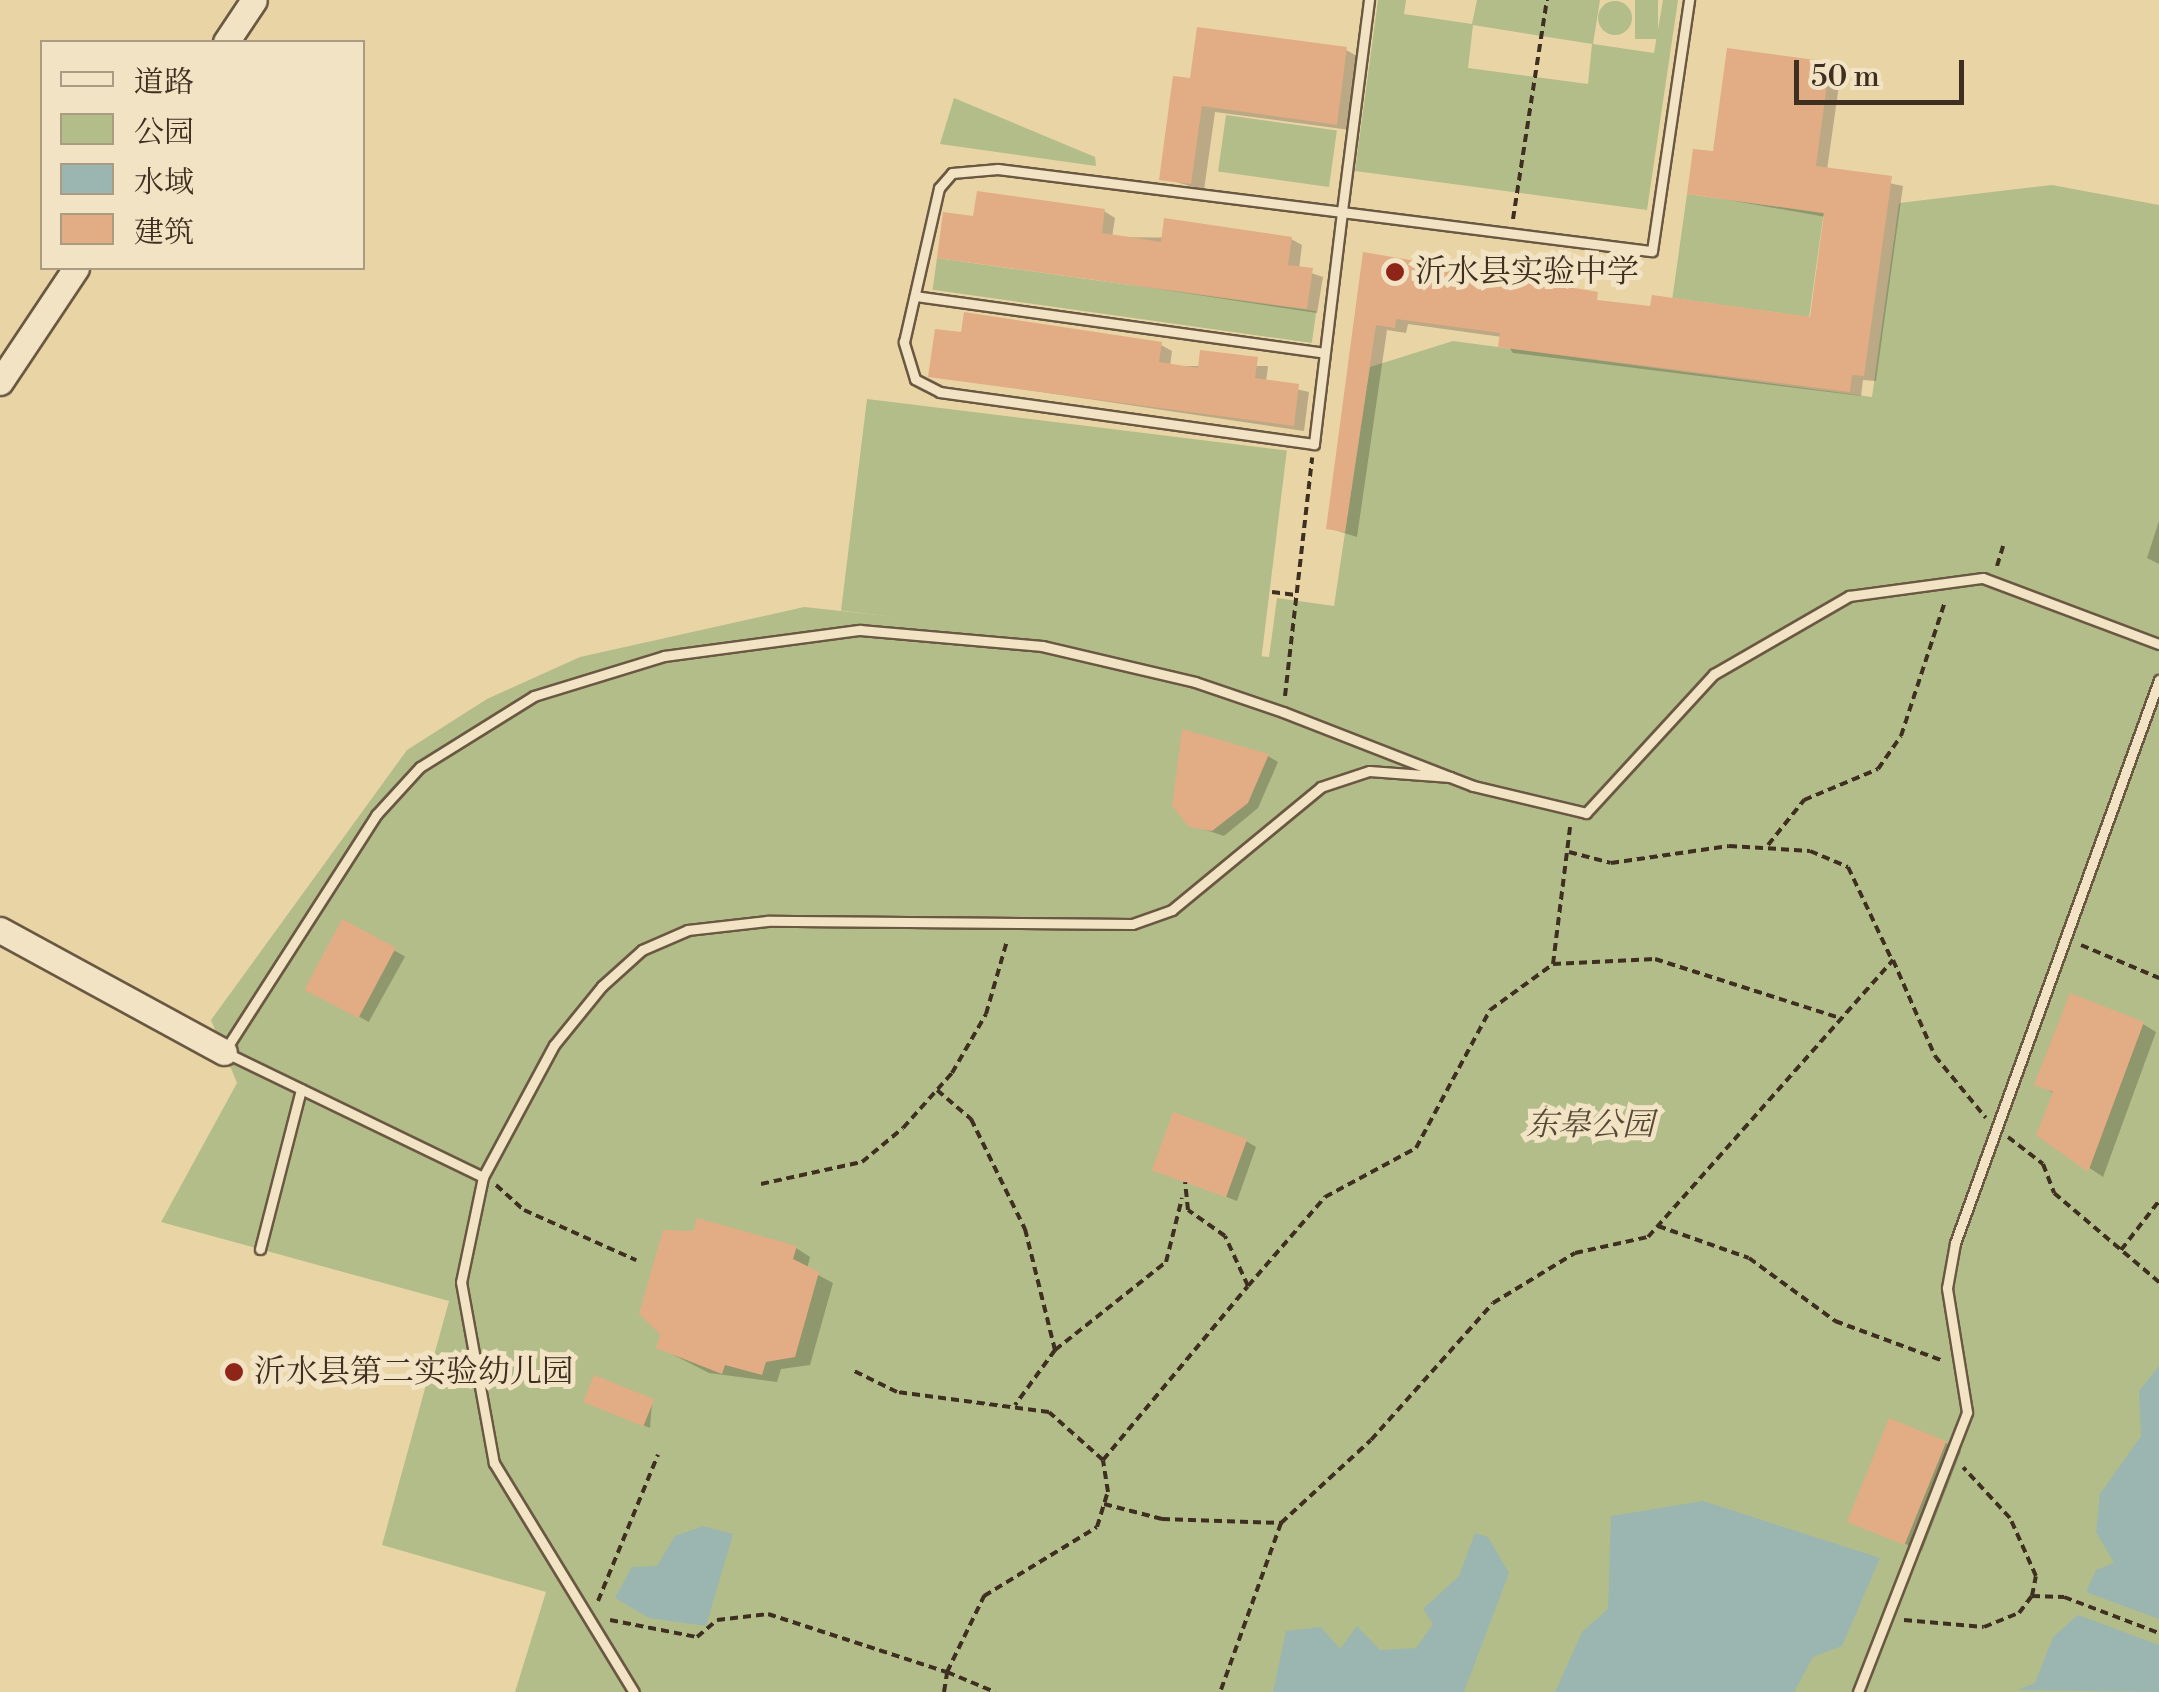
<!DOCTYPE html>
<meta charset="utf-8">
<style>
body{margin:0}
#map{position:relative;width:2159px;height:1692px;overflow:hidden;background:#e9d4a5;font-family:"Libre Bodoni","Noto Serif SC",serif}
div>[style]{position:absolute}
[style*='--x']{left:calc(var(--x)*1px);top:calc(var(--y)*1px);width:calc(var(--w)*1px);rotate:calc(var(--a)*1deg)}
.green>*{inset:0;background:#b3bd89;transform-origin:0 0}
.round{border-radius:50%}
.water>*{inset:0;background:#9bb6b1}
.shadow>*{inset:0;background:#0003;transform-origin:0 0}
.building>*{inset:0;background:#e2ac85;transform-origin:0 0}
.path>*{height:4px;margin-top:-2px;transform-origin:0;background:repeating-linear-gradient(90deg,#3f2f21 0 8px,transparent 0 13px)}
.roads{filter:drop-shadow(2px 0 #6a5842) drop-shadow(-2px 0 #6a5842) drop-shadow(0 2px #6a5842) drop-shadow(0 -2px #6a5842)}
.lane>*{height:9px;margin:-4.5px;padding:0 4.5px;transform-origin:4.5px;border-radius:4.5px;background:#f1e3c4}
.secondary>*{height:25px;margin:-12.5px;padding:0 12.5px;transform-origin:12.5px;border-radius:12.5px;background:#f1e3c4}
.dots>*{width:28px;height:28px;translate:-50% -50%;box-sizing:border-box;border:5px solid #f1e3c4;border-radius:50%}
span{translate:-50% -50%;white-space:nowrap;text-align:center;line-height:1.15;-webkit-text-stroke:10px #f1e3c4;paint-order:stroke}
.poi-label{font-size:32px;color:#3f2f21}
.left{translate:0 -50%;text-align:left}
.park-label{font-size:32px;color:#564b36;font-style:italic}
.legend{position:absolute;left:40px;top:40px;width:325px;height:230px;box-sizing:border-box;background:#f1e3c4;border:2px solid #aa9b83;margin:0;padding:12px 18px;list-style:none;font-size:30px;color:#3f2f21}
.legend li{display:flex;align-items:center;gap:20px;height:50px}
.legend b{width:50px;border:2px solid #aa9b83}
.scale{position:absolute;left:1794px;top:60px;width:170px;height:45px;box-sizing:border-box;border:5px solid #3f2f21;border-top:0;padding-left:12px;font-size:30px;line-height:35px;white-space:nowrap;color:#3f2f21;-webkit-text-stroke:8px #f1e3c4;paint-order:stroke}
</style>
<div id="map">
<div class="green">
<i style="clip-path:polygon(evenodd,1378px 0,1406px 0,1404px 14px,1472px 24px,1477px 0,1600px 0,1593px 44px,1654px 53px,1663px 0,1678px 0,1647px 210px,1355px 171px,1378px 0,1473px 25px,1592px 44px,1588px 84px,1468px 68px,1473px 25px)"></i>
<i style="left:1635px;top:0;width:23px;height:39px"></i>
<i class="round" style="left:1598px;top:1px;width:34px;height:34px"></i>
<i style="clip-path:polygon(954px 98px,1095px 157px,1096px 166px,940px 144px)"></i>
<i style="left:1226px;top:115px;width:112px;height:57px;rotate:8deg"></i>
<i style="clip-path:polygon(2052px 185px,2159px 205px,2159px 1692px,515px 1692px,546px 1592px,382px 1545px,449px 1301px,161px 1222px,237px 1083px,211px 1020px,407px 750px,487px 699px,580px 657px,804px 607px,1269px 657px,1277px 598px,1334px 606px,1370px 367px,1453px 341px,1872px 397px,1899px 203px)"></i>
<i style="left:1687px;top:194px;width:138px;height:105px;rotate:8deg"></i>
<i style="left:937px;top:258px;width:383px;height:32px;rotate:8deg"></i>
<i style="left:867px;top:399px;width:423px;height:213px;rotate:7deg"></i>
</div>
<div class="water">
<i style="clip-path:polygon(2159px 1366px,2159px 1619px,2086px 1592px,2096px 1570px,2114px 1563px,2096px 1532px,2100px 1494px,2141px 1436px,2139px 1391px)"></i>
<i style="clip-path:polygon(1703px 1501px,1880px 1558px,1842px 1646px,1813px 1657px,1794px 1692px,1555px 1692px,1582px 1632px,1608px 1609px,1611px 1516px)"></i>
<i style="clip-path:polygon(703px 1526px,733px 1534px,706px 1626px,649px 1618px,615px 1598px,632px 1567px,657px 1566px,675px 1536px)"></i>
<i style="clip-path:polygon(1475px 1533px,1488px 1537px,1509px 1573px,1464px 1692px,1273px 1692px,1286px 1631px,1321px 1627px,1340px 1649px,1357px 1626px,1380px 1650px,1416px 1648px,1433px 1624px,1423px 1609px,1459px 1576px)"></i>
<i style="clip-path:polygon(2078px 1615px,2159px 1645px,2159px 1692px,2017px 1690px,2035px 1683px,2053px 1637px)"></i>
</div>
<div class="shadow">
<i style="clip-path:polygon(1346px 50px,1359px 57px,1350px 130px,1215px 112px,1204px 190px,1162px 178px,1192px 81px)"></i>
<i style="clip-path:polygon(1829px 64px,1841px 71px,1827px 170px,1903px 186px,1876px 381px,1863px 380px,1861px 396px,1513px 353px,1502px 337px,1408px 324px,1406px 333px,1387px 330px,1357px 537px,1328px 528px,1365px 255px,1609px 304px,1812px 320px,1826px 217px,1690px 193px,1715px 154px)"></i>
<i style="clip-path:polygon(1104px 211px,1115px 218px,1112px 237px,1291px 239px,1302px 245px,1299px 269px,1323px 277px,1317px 313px,940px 256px,975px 219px)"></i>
<i style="clip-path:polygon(1161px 345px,1172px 351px,1170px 366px,1268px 366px,1266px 382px,1309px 392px,1304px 431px,933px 376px)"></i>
<i style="clip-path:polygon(2159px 521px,2159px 564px,2147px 558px)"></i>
<i style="clip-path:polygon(1268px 756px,1278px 762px,1258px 808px,1224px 836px,1191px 825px)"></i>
<i style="left:343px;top:922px;width:71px;height:75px;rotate:29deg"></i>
<i style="clip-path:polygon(2143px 1024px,2156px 1032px,2103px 1177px,2039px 1134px,2055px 1094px,2037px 1084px)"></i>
<i style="clip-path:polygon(1246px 1141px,1256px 1147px,1237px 1201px,1155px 1169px)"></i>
<i style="clip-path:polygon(796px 1248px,810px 1257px,807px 1269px,833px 1283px,810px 1365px,781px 1369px,777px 1382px,709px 1373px,658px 1347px)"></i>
<i style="clip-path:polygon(652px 1402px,650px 1428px,593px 1405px)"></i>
<i style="clip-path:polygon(1946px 1443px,1961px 1451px,1922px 1551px,1851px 1521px)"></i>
</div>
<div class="building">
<i style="clip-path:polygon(1197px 27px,1347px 47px,1337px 125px,1202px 106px,1191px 184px,1159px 180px,1173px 76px,1190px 78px)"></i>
<i style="clip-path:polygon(1727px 48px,1830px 62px,1816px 166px,1892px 176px,1864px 376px,1852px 375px,1850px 392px,1498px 347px,1500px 333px,1396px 319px,1395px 328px,1376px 325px,1345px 532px,1326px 529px,1363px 252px,1598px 292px,1597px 300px,1650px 306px,1652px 295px,1810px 317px,1824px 213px,1687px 194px,1693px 149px,1713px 151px)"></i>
<i style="clip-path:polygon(977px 191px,1105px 209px,1102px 233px,1130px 237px,1161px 242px,1164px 218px,1292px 237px,1288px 265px,1313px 268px,1307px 309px,937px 258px,943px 212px,973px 216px)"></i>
<i style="clip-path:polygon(964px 312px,1162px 342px,1159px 362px,1198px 368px,1200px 350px,1258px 357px,1255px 378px,1299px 384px,1294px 426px,928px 377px,935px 329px,961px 332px)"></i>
<i style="clip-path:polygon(1182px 729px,1269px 754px,1248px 803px,1212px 831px,1189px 827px,1172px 806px)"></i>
<i style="left:342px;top:919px;width:61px;height:80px;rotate:28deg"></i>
<i style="clip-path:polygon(2070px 993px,2144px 1022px,2088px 1172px,2036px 1135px,2053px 1092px,2034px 1085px)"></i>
<i style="left:1173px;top:1112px;width:79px;height:62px;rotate:20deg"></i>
<i style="clip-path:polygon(697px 1218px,797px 1246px,793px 1259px,819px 1272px,795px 1357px,766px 1362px,762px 1375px,725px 1365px,722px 1374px,656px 1348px,660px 1334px,639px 1314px,663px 1230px,693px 1231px)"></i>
<i style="left:594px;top:1375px;width:65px;height:29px;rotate:22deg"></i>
<i style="left:1889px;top:1418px;width:62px;height:112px;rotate:22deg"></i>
</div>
<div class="path">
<i style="--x:1513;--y:219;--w:222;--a:-81.2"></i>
<i style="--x:1997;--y:566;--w:21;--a:-73"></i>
<i style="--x:1272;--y:592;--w:24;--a:7"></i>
<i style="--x:1285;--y:696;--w:240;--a:-83.5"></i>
<i style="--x:1768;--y:845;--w:58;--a:-51.3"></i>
<i style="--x:1804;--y:800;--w:80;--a:-22.7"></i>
<i style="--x:1878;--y:769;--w:40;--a:-55.1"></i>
<i style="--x:1901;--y:736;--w:142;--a:-71.9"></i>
<i style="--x:1569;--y:852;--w:43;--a:14.7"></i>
<i style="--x:1611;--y:863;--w:119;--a:-8.2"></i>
<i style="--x:1729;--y:846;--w:81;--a:3.5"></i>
<i style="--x:1810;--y:851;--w:41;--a:22.8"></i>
<i style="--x:1848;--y:867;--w:101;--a:64.7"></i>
<i style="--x:2081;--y:945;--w:85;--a:22.9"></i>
<i style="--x:1553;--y:964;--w:138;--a:-82.9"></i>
<i style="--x:937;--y:1090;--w:45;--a:40.5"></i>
<i style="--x:971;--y:1119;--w:123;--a:63.9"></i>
<i style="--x:1025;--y:1229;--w:125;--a:76.1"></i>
<i style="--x:1055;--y:1350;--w:68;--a:126"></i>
<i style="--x:2008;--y:1137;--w:44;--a:37.6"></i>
<i style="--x:2043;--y:1164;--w:31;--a:69"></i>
<i style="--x:2054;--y:1193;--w:138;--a:40.3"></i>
<i style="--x:761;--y:1184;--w:103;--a:-12.3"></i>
<i style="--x:862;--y:1162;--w:53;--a:-39.7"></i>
<i style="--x:903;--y:1128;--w:74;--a:-48.3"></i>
<i style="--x:952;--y:1073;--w:68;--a:-60"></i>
<i style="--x:986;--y:1014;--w:76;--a:-74"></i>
<i style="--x:496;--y:1185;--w:38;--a:42"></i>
<i style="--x:524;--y:1210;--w:123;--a:24.1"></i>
<i style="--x:1658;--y:1226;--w:96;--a:19.4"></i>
<i style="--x:1749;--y:1258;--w:107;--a:36.2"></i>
<i style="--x:1835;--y:1321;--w:116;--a:20.2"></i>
<i style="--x:2121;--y:1250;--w:62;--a:-52.2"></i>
<i style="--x:1248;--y:1286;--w:118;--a:-49.1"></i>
<i style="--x:1325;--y:1197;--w:103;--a:-28.3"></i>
<i style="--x:1416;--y:1148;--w:157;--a:-61.8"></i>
<i style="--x:1490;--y:1010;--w:78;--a:-36.1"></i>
<i style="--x:1553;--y:964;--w:102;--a:-2.8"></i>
<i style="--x:1655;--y:959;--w:197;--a:17.7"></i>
<i style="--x:1055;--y:1350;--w:142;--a:-38.4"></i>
<i style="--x:1166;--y:1262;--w:66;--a:-76"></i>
<i style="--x:1103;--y:1460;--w:226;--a:-50.2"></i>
<i style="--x:1248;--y:1286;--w:55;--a:-114.7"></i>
<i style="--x:1225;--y:1236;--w:45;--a:-144.9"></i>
<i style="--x:1188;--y:1210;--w:28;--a:-96"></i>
<i style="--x:1104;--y:1504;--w:60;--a:14.5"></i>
<i style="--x:1162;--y:1519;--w:119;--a:1.9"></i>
<i style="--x:1281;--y:1523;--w:180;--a:109.8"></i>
<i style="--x:1281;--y:1523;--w:122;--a:-42.7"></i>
<i style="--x:1371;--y:1440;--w:183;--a:-48.3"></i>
<i style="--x:1493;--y:1303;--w:96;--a:-31.4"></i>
<i style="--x:1575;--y:1253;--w:75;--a:-12.4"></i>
<i style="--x:1648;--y:1237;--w:370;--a:-48.5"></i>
<i style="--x:1893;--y:960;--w:105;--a:66.4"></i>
<i style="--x:1935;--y:1056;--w:80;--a:50.6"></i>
<i style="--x:2032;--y:1596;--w:32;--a:2"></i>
<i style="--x:2064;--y:1597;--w:102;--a:20.8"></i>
<i style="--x:598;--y:1601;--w:158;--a:-67.7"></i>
<i style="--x:610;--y:1620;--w:89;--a:11.1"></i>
<i style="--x:697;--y:1637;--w:26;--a:-40"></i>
<i style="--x:717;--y:1620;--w:51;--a:-6.7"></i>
<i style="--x:768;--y:1614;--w:188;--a:18"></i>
<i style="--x:947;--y:1672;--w:85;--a:-64"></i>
<i style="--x:984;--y:1596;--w:132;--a:-31.4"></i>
<i style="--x:1097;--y:1527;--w:37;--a:-73"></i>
<i style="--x:1108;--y:1492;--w:32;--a:-99"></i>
<i style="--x:1103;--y:1460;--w:72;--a:-138.4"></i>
<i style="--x:1049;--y:1412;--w:153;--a:-172.5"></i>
<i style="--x:897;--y:1392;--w:50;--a:-153.9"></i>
<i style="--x:1904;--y:1620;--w:80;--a:5"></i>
<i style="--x:1984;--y:1627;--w:38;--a:-22"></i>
<i style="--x:2019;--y:1613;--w:21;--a:-53"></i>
<i style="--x:2032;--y:1596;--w:20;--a:-79"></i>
<i style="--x:2036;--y:1576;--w:64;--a:-114.1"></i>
<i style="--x:2010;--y:1518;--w:69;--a:-132.7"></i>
<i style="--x:944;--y:1692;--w:20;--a:-81"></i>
<i style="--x:947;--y:1672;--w:52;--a:22.6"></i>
</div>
<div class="roads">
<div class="lane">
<i style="--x:1369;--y:0;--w:214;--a:97.3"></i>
<i style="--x:1342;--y:212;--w:312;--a:7.2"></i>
<i style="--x:1652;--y:251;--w:254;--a:-81.6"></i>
<i style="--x:998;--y:169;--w:347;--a:7.1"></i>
<i style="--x:1342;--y:212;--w:234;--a:96.9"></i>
<i style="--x:1314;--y:444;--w:378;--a:-172.1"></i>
<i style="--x:940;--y:392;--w:28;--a:-153"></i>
<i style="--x:915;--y:379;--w:39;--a:-107"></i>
<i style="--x:904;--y:342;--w:158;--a:-77.2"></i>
<i style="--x:939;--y:188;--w:20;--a:-49"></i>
<i style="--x:952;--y:173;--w:46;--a:-5"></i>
<i style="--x:915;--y:296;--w:413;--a:7.9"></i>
<i style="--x:1450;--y:777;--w:81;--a:-175.8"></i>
<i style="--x:1369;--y:771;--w:51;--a:161.6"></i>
<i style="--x:1321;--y:787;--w:193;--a:140.5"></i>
<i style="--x:1172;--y:910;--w:42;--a:160.7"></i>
<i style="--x:1132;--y:924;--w:365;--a:-179.5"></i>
<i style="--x:767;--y:921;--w:80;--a:173.5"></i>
<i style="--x:688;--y:930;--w:50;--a:156.5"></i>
<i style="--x:642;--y:950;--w:54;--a:138"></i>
<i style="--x:602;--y:986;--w:76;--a:129.1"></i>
<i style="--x:554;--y:1045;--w:150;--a:118.3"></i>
<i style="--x:483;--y:1177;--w:288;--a:-154.2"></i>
<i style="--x:224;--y:1052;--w:282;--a:-57.3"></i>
<i style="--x:376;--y:815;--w:65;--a:-47.5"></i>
<i style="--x:420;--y:767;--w:134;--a:-31.9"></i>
<i style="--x:534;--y:696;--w:136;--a:-17.1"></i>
<i style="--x:664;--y:656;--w:198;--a:-7.6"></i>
<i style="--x:860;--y:630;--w:183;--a:5"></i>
<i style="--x:1042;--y:646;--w:157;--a:13.2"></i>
<i style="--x:1195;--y:682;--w:93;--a:18.8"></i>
<i style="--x:1283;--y:712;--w:179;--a:21.3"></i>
<i style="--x:1450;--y:777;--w:25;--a:21"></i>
<i style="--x:1473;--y:786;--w:116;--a:13.4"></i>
<i style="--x:1586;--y:813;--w:189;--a:-47.4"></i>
<i style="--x:1714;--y:674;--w:156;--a:-30"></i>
<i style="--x:1849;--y:596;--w:135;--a:-7.7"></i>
<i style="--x:1983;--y:578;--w:188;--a:20.6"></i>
<i style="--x:483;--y:1177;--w:107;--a:101.8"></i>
<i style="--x:461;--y:1282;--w:184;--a:79.7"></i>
<i style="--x:494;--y:1463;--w:268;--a:58.6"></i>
<i style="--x:260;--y:1249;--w:165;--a:-75.6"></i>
<i style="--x:1858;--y:1692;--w:300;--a:-68.7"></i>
<i style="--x:1967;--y:1412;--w:126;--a:-99.2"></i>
<i style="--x:1947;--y:1288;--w:46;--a:-79.9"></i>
<i style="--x:1955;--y:1243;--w:599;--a:-70.08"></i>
</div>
<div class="secondary">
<i style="--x:226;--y:42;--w:50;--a:-56.3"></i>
<i style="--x:0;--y:382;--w:137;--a:-56.3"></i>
<i style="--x:0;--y:930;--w:255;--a:28.6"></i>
</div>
</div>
<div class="dots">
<i style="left:1395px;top:272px;background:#8f2418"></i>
<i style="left:234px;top:1372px;background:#8f2418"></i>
</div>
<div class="poi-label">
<span class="left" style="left:1415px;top:272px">沂水县实验中学</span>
<span class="left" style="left:254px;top:1372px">沂水县第二实验幼儿园</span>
</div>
<div class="park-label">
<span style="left:1590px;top:1125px">东皋公园</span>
</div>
<ul class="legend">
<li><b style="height:12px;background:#f1e3c4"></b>道路</li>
<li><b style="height:28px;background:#b3bd89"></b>公园</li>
<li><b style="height:28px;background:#9bb6b1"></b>水域</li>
<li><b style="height:28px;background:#e2ac85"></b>建筑</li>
</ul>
<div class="scale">50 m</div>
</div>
